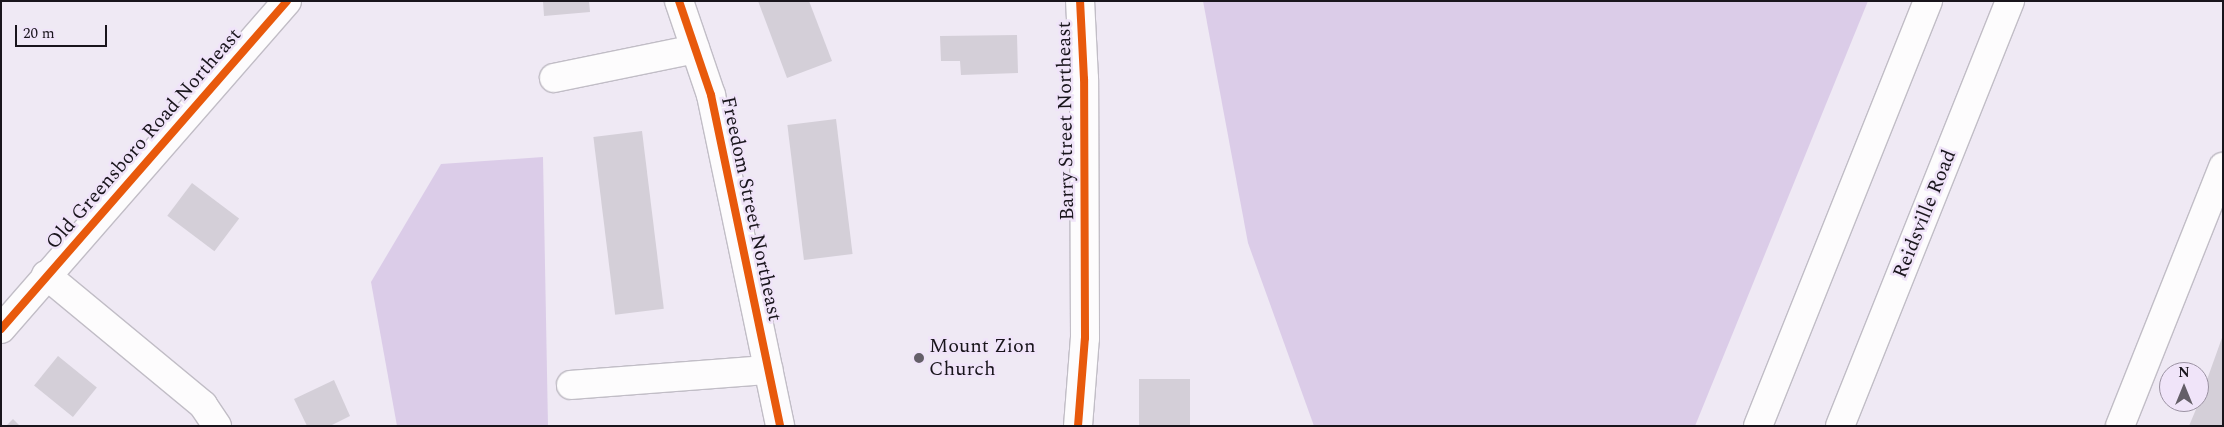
<!DOCTYPE html>
<style>
body{margin:0}
#map{position:relative;width:2224px;height:427px;overflow:hidden;background:#efe9f4;font-family:Spectral,serif}
div>[style]{position:absolute}
[style*='--x']{left:calc(var(--x)*1px);top:calc(var(--y)*1px);width:calc(var(--w)*1px);rotate:calc(var(--a)*1deg)}
.green>*{inset:0;background:#dbcce8}
.building>*{inset:0;background:#d4cfd8;transform-origin:0 0}
.roads{filter:drop-shadow(1px 0 #c1bdc6) drop-shadow(-1px 0 #c1bdc6) drop-shadow(0 1px #c1bdc6) drop-shadow(0 -1px #c1bdc6)}
.minor>*{height:28px;margin:-14px;padding:0 14px;transform-origin:14px;border-radius:14px;background:#fdfcfd}
.highway>*{height:28px;margin:-14px;padding:0 14px;transform-origin:14px;border-radius:14px;background:#fdfcfd}
.cycleway>*{height:8px;margin:-4px;padding:0 4px;transform-origin:4px;border-radius:4px;background:#e8590c}
.dots>*{width:14px;height:14px;translate:-50% -50%;box-sizing:border-box;border:2px solid #f0e4f9;border-radius:50%}
span{translate:-50% -50%;white-space:nowrap;text-align:center;line-height:1.15;-webkit-text-stroke:5px #f0e4f9;paint-order:stroke}
.street-label{font-size:20px;color:#19151c}
.poi-label{font-size:20px;color:#19151c}
.left{translate:0 -50%;text-align:left}
.frame{position:absolute;inset:0;border:2px solid #19151c;pointer-events:none}
.north{position:absolute;left:2159px;top:362px;width:50px;height:50px;box-sizing:border-box;background:#f0e4f9;border:1px solid #9a91a1;border-radius:50%;rotate:0deg;font-size:14px;font-weight:700;line-height:20px;text-align:center;color:#19151c}
.north::after{content:'';display:block;margin:auto;width:18px;height:22px;background:#645f68;clip-path:polygon(50% 0,100% 100%,50% 72%,0 100%)}
.scale{position:absolute;left:15px;top:25px;width:92px;height:22px;box-sizing:border-box;border:2px solid #19151c;border-top:0;padding-left:6px;font-size:15px;line-height:18px;white-space:nowrap;color:#19151c;-webkit-text-stroke:4px #f0e4f9;paint-order:stroke}
</style>
<div id="map">
<div class="green">
<i style="clip-path:polygon(1203px 1px,1868px 1px,1695px 426px,1314px 426px,1248px 243px)"></i>
<i style="clip-path:polygon(543px 157px,548px 426px,397px 426px,371px 282px,441px 164px)"></i>
</div>
<div class="building">
<i style="clip-path:polygon(543px 1px,589px 1px,590px 12px,544px 16px)"></i>
<i style="clip-path:polygon(758px 1px,809px 1px,832px 61px,787px 78px)"></i>
<i style="clip-path:polygon(1017px 35px,1018px 73px,961px 75px,960px 61px,941px 61px,940px 36px)"></i>
<i style="left:836px;top:119px;width:136px;height:49px;rotate:83deg"></i>
<i style="left:642px;top:131px;width:179px;height:49px;rotate:83deg"></i>
<i style="left:192px;top:183px;width:59px;height:41px;rotate:37deg"></i>
<i style="clip-path:polygon(2223px 335px,2223px 426px,2189px 426px,2199px 402px)"></i>
<i style="left:58px;top:356px;width:50px;height:38px;rotate:39deg"></i>
<i style="left:1139px;top:379px;width:51px;height:47px"></i>
<i style="clip-path:polygon(334px 380px,350px 416px,330px 426px,307px 426px,294px 399px)"></i>
<i style="clip-path:polygon(13px 419px,20px 426px,6px 426px)"></i>
</div>
<div class="roads">
<div class="minor">
<i style="--x:679;--y:1;--w:99;--a:71.2"></i>
<i style="--x:711;--y:95;--w:338;--a:78.2"></i>
<i style="--x:554;--y:78;--w:144;--a:-11.6"></i>
<i style="--x:46;--y:275;--w:204;--a:39.6"></i>
<i style="--x:203;--y:405;--w:25;--a:56"></i>
<i style="--x:1;--y:329;--w:435;--a:-48.9"></i>
<i style="--x:571;--y:385;--w:198;--a:-4.4"></i>
<i style="--x:1078;--y:426;--w:88;--a:-85.5"></i>
<i style="--x:1085;--y:338;--w:259;--a:-90.2"></i>
<i style="--x:1084;--y:79;--w:78;--a:-92.9"></i>
<i style="--x:2120;--y:426;--w:279;--a:-68.3"></i>
</div>
<div class="highway">
<i style="--x:1758;--y:426;--w:458;--a:-68.2"></i>
<i style="--x:1840;--y:426;--w:458;--a:-68.2"></i>
</div>
</div>
<div class="cycleway">
<i style="--x:679;--y:1;--w:99;--a:71.2"></i>
<i style="--x:711;--y:95;--w:338;--a:78.2"></i>
<i style="--x:1;--y:329;--w:435;--a:-48.9"></i>
<i style="--x:1078;--y:426;--w:88;--a:-85.5"></i>
<i style="--x:1085;--y:338;--w:259;--a:-90.2"></i>
<i style="--x:1084;--y:79;--w:78;--a:-92.9"></i>
</div>
<div class="dots">
<i style="left:919px;top:358px;background:#645f68"></i>
</div>
<div class="street-label">
<span style="left:1066px;top:121px;rotate:-91deg">Barry Street Northeast</span>
<span style="left:144px;top:139px;rotate:-49deg">Old Greensboro Road Northeast</span>
<span style="left:751px;top:209px;rotate:78deg">Freedom Street Northeast</span>
<span style="left:1925px;top:214px;rotate:-68deg">Reidsville Road</span>
</div>
<div class="poi-label">
<span class="left" style="left:929px;top:358px">Mount Zion<br>Church</span>
</div>
<div class="frame"></div>
<div class="north">N</div>
<div class="scale">20 m</div>
</div>
